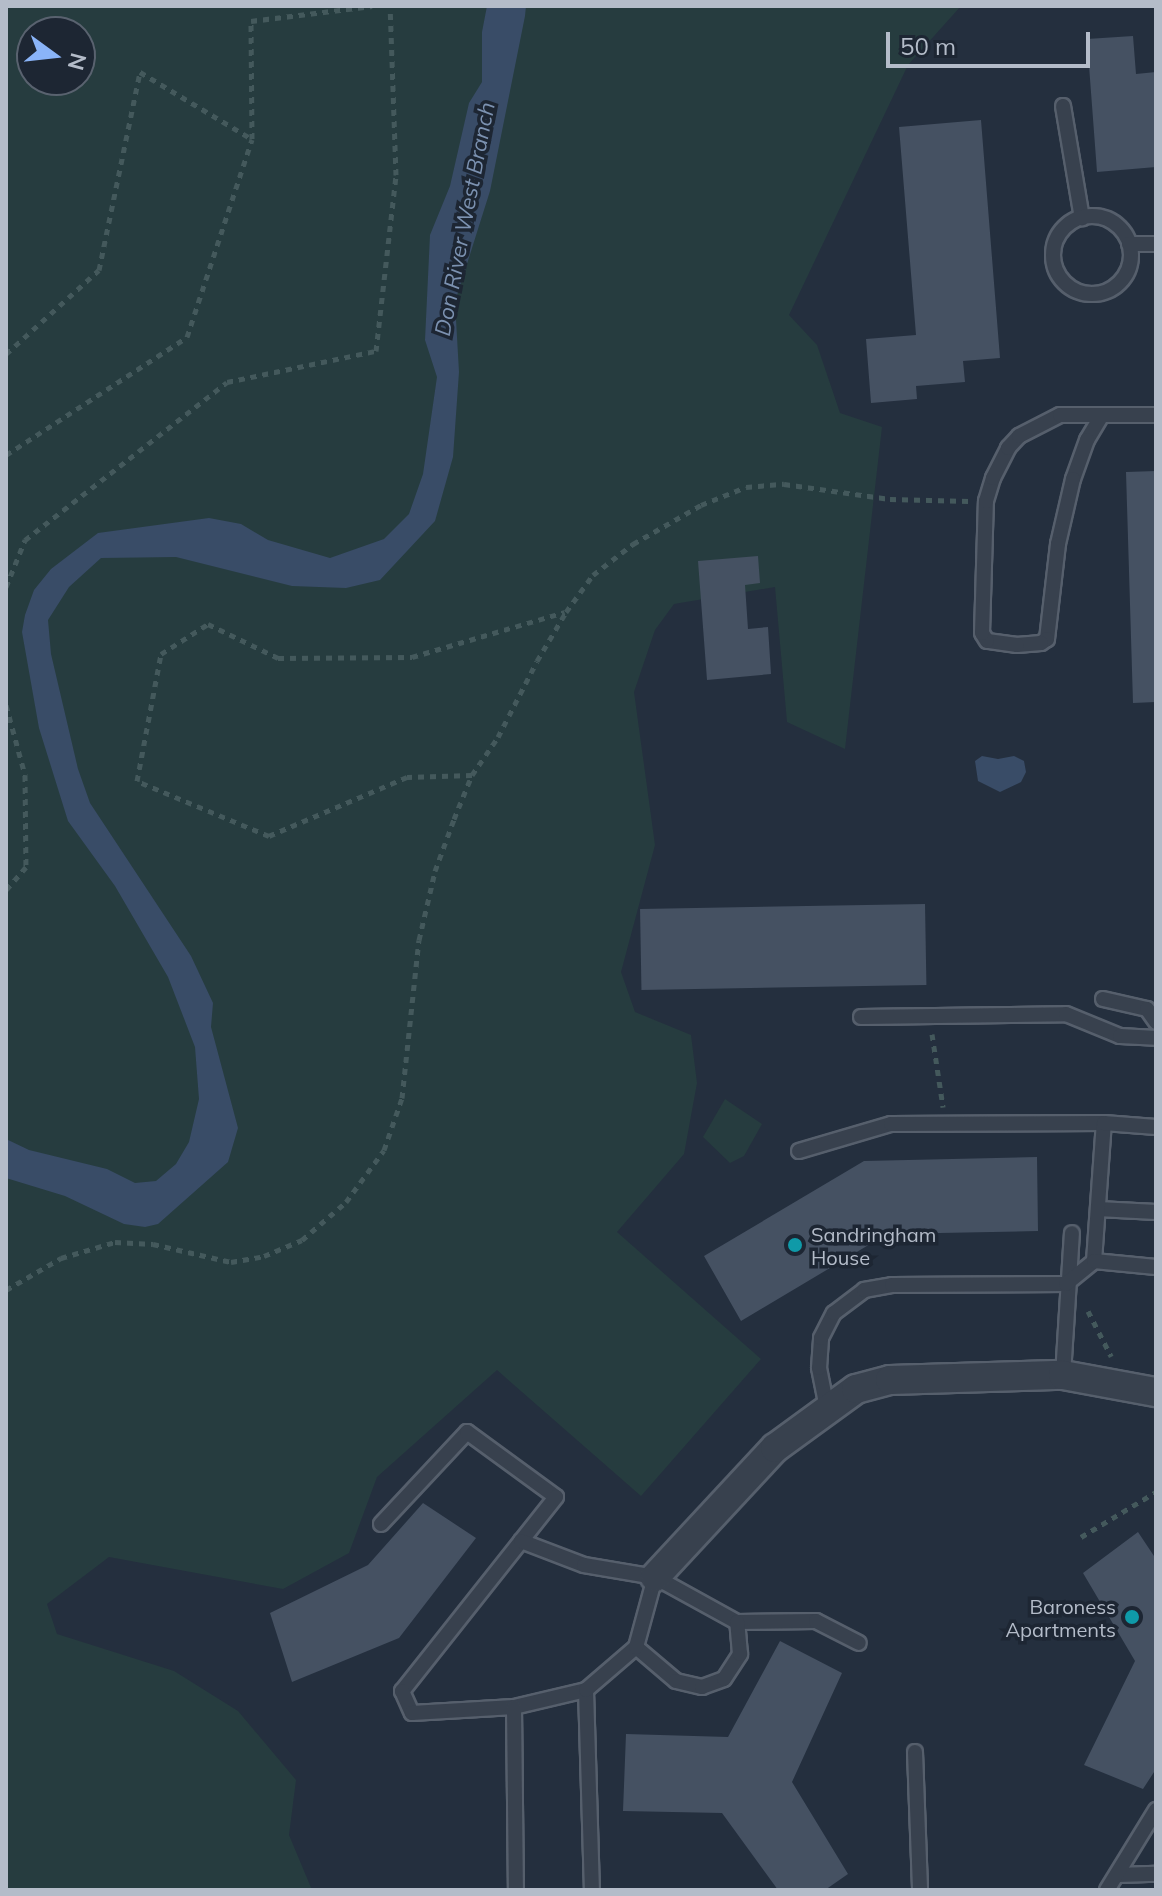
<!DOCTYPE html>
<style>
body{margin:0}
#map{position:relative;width:1162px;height:1896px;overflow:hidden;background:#242f3e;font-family:Mulish,sans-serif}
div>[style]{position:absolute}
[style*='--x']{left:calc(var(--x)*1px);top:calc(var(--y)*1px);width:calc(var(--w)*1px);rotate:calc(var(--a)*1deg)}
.green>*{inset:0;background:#263c3f}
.water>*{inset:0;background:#394c67}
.building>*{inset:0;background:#455162;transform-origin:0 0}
.path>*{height:5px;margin-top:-2.5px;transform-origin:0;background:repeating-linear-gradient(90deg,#44595c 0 6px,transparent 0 12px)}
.roads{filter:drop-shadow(2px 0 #565f6c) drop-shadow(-2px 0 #565f6c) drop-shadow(0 2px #565f6c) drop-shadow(0 -2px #565f6c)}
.service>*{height:14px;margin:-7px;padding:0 7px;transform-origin:7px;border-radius:7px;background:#38414e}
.service>.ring{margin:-7px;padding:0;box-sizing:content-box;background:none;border:14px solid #38414e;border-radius:50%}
.minor>*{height:28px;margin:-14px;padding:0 14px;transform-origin:14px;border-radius:14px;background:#38414e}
.dots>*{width:22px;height:22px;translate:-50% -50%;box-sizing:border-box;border:4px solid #1d2633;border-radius:50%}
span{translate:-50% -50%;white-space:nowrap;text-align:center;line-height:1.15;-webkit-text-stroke:7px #1d2633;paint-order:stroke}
.poi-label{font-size:20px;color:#b4bcc9}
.left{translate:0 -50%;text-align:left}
.right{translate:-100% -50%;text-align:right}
.water-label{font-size:22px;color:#7c92b1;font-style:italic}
.frame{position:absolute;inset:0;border:8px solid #b4bcc9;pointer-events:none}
.north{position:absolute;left:16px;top:16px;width:80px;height:80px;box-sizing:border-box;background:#1d2633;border:2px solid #59626f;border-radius:50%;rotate:105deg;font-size:22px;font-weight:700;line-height:32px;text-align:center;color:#b4bcc9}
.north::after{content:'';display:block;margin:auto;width:28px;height:36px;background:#8ab4f8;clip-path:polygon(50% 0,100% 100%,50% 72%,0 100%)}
.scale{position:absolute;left:886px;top:32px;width:204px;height:36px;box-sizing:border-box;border:4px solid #b4bcc9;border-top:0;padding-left:10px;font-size:24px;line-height:28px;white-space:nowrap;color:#b4bcc9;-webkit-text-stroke:6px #1d2633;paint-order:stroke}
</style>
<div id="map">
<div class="green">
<i style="clip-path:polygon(evenodd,6px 6px,961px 6px,908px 65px,789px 315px,817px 345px,840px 413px,882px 427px,845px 749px,787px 722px,775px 587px,674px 604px,655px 630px,634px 692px,655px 845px,621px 972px,635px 1012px,691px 1035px,697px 1083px,684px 1154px,617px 1232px,761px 1359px,641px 1496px,497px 1370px,377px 1477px,349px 1553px,283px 1589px,109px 1557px,47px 1604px,57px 1634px,174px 1671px,238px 1711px,296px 1780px,289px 1835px,312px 1890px,6px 1890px,6px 6px,32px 32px,80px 32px,80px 80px,32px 80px,32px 32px)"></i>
<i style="clip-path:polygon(725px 1099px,762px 1124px,744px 1156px,730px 1163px,703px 1137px)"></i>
</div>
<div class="water">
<i style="clip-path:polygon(487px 6px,526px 6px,525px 16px,490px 191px,455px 302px,459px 372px,453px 457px,435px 521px,380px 580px,346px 588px,292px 586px,176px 557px,101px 558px,69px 587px,48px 620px,51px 654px,78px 769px,90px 803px,191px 956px,213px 1003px,211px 1027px,238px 1128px,228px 1162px,158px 1224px,145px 1227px,124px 1224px,65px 1196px,6px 1178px,6px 1139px,29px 1150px,107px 1169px,135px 1183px,156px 1181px,176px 1164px,189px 1142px,199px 1099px,195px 1047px,168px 977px,115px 886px,68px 821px,39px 728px,22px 632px,25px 615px,34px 590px,51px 569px,98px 533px,209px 518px,241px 524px,268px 540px,330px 558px,384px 539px,409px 514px,423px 474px,437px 377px,425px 340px,430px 235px,450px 186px,469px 103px,482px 82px,482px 32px)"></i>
<i style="clip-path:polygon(982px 756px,998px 759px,1014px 756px,1024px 761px,1026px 772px,1021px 782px,1000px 792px,978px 781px,975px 761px)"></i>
</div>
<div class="building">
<i style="clip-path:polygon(1133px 36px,1136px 74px,1156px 72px,1156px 167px,1097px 172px,1087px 39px)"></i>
<i style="clip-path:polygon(981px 120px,1000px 358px,963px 361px,965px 382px,916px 386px,917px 399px,871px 403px,866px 339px,916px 335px,899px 127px)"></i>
<i style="clip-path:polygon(1156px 471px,1156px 702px,1133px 703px,1126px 472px)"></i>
<i style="clip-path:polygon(758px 556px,760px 583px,745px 585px,748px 629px,768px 627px,771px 674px,707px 680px,698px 561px)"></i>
<i style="left:925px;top:904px;width:81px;height:285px;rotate:89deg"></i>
<i style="clip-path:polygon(1037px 1157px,1038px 1231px,887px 1234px,741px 1321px,704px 1256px,864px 1161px)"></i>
<i style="clip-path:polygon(423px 1503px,476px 1538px,399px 1638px,292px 1682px,270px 1613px,368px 1565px)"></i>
<i style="clip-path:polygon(1138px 1532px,1156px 1559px,1156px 1769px,1143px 1789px,1084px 1765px,1135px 1661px,1083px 1573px)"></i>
<i style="clip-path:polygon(780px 1641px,842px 1673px,792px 1782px,848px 1874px,825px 1890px,778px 1890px,722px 1813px,623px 1811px,626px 1734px,728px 1737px)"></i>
</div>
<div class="path">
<i style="--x:6;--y:354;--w:125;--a:-42.1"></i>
<i style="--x:99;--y:270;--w:202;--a:-78.3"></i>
<i style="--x:140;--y:72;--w:131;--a:30.9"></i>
<i style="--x:6;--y:455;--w:216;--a:-33.1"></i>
<i style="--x:187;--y:337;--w:208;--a:-71.8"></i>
<i style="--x:252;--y:139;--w:118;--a:-90.5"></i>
<i style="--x:251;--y:21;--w:122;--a:-7.1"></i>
<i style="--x:6;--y:587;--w:51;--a:-68"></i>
<i style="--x:25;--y:540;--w:256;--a:-38"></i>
<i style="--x:227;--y:382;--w:152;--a:-11.8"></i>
<i style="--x:376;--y:351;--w:177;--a:-83.5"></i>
<i style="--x:396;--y:175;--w:169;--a:-92"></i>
<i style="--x:6;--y:705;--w:73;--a:74.8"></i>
<i style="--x:25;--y:775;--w:92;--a:89.4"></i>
<i style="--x:26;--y:867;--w:30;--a:131"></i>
<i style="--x:472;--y:775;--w:65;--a:178.2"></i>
<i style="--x:407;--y:777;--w:150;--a:156.9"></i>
<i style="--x:269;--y:836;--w:143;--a:-157.4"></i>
<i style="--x:137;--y:781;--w:129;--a:-79.3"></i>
<i style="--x:161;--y:654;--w:56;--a:-32.6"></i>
<i style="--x:208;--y:624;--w:78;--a:25.9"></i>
<i style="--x:278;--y:658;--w:134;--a:-0.4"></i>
<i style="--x:412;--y:657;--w:159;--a:-16.4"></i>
<i style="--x:932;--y:1034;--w:74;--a:81.4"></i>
<i style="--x:6;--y:1290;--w:64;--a:-30.2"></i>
<i style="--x:61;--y:1258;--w:56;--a:-16.5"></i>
<i style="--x:115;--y:1242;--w:38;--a:3"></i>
<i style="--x:153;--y:1244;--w:80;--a:13"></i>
<i style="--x:231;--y:1262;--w:34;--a:-10"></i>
<i style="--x:264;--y:1256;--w:41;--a:-22.8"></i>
<i style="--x:302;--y:1240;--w:58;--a:-40.8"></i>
<i style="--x:346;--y:1202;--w:64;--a:-53.8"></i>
<i style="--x:384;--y:1150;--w:55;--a:-70.9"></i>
<i style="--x:402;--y:1098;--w:159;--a:-83.9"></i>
<i style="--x:419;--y:940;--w:71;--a:-76.9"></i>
<i style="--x:435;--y:871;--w:55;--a:-69.9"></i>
<i style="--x:454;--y:819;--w:48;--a:-67.8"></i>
<i style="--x:472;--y:775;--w:46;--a:-55.6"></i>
<i style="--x:498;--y:737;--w:85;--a:-62.8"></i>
<i style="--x:537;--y:661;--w:57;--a:-59.4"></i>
<i style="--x:566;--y:612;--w:46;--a:-53.9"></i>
<i style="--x:593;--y:575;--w:51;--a:-37.8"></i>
<i style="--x:633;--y:544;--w:78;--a:-29.8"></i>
<i style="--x:701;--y:505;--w:48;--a:-21.8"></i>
<i style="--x:746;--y:487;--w:38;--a:-5"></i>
<i style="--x:784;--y:484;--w:107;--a:8.1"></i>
<i style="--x:890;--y:499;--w:79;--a:1.5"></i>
<i style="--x:1088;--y:1311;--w:51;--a:62.9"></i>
<i style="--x:1081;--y:1537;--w:87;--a:-31"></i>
</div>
<div class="roads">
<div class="service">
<i style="--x:1063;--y:106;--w:114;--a:80.4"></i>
<i class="ring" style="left:1053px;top:216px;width:64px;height:64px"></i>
<i style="--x:1129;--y:244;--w:27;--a:0"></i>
<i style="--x:1102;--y:415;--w:29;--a:121"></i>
<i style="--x:1087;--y:440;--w:41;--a:109.7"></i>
<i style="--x:1073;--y:479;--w:67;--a:103"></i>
<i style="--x:1058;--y:544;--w:96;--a:96.6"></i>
<i style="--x:1047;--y:639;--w:7;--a:146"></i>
<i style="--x:1041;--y:643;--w:24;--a:175"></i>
<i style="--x:1017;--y:645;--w:30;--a:-172"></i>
<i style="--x:987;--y:641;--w:9;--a:-122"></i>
<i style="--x:982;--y:633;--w:132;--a:-88.3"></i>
<i style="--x:986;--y:501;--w:24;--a:-73"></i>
<i style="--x:993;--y:478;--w:34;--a:-63"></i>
<i style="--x:1008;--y:448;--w:16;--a:-47"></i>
<i style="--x:1019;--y:436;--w:46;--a:-27.1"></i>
<i style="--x:1060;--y:415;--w:96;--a:0"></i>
<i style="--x:1103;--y:999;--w:45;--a:12.8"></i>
<i style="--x:1147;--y:1009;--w:16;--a:55"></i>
<i style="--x:861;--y:1017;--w:205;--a:-0.8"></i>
<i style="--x:1066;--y:1014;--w:58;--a:22.2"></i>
<i style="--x:1120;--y:1036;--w:36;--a:3"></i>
<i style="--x:799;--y:1151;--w:96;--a:-16.4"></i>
<i style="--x:891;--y:1124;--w:213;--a:-0.3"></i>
<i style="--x:1098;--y:1209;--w:58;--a:3"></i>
<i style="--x:1094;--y:1261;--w:138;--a:-85.9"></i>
<i style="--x:1104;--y:1123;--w:52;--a:4.4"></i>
<i style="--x:1063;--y:1375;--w:142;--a:-86.4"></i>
<i style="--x:827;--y:1408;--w:41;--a:-101.3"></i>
<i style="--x:819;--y:1368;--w:30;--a:-86"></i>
<i style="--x:821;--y:1338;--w:28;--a:-63"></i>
<i style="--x:834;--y:1313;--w:38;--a:-37"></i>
<i style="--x:864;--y:1290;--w:28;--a:-10"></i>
<i style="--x:892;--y:1285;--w:174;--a:-0.3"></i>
<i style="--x:1066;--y:1284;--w:36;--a:-39"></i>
<i style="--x:1094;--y:1261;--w:62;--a:5.5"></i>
<i style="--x:381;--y:1524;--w:126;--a:-46.9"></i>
<i style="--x:467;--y:1432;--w:110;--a:36.1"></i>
<i style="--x:556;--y:1497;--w:248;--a:128.4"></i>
<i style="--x:402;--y:1691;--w:24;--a:66"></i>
<i style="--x:412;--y:1713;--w:102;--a:-3.4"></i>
<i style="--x:514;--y:1707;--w:74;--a:-13.3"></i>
<i style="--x:586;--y:1690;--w:200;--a:88.3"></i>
<i style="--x:521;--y:1541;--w:67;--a:20.9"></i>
<i style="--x:584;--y:1565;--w:72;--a:9.6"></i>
<i style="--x:655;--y:1577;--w:94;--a:28.8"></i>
<i style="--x:737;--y:1622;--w:79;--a:-0.7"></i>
<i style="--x:816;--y:1621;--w:48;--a:27.1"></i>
<i style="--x:636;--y:1647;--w:52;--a:40.4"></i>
<i style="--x:676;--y:1681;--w:27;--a:13"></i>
<i style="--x:702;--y:1687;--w:23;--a:-20"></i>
<i style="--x:724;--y:1679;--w:30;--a:-57"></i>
<i style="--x:740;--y:1654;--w:32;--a:-95"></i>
<i style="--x:586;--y:1690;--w:66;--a:-40.7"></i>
<i style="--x:636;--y:1647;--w:73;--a:-74.8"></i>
<i style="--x:514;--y:1707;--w:183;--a:89.4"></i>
<i style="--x:915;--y:1752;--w:138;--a:87.9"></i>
<i style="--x:1118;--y:1875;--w:38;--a:-2"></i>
<i style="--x:1107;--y:1890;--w:94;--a:-58.5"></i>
</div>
<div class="minor">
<i style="--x:655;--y:1577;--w:176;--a:-47.1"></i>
<i style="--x:775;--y:1448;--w:100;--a:-36.1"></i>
<i style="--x:856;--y:1389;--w:35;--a:-15"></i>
<i style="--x:890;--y:1380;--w:173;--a:-1.7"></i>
<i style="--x:1063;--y:1375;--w:95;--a:10.4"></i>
</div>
</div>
<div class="dots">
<i style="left:795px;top:1245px;background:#0f9aa8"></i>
<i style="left:1132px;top:1617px;background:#0f9aa8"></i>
</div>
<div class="poi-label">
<span class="left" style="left:811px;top:1246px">Sandringham<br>House</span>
<span class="right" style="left:1116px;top:1618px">Baroness<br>Apartments</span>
</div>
<div class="water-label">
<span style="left:465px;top:219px;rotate:-79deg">Don River West Branch</span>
</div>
<div class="frame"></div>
<div class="north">N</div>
<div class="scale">50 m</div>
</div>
